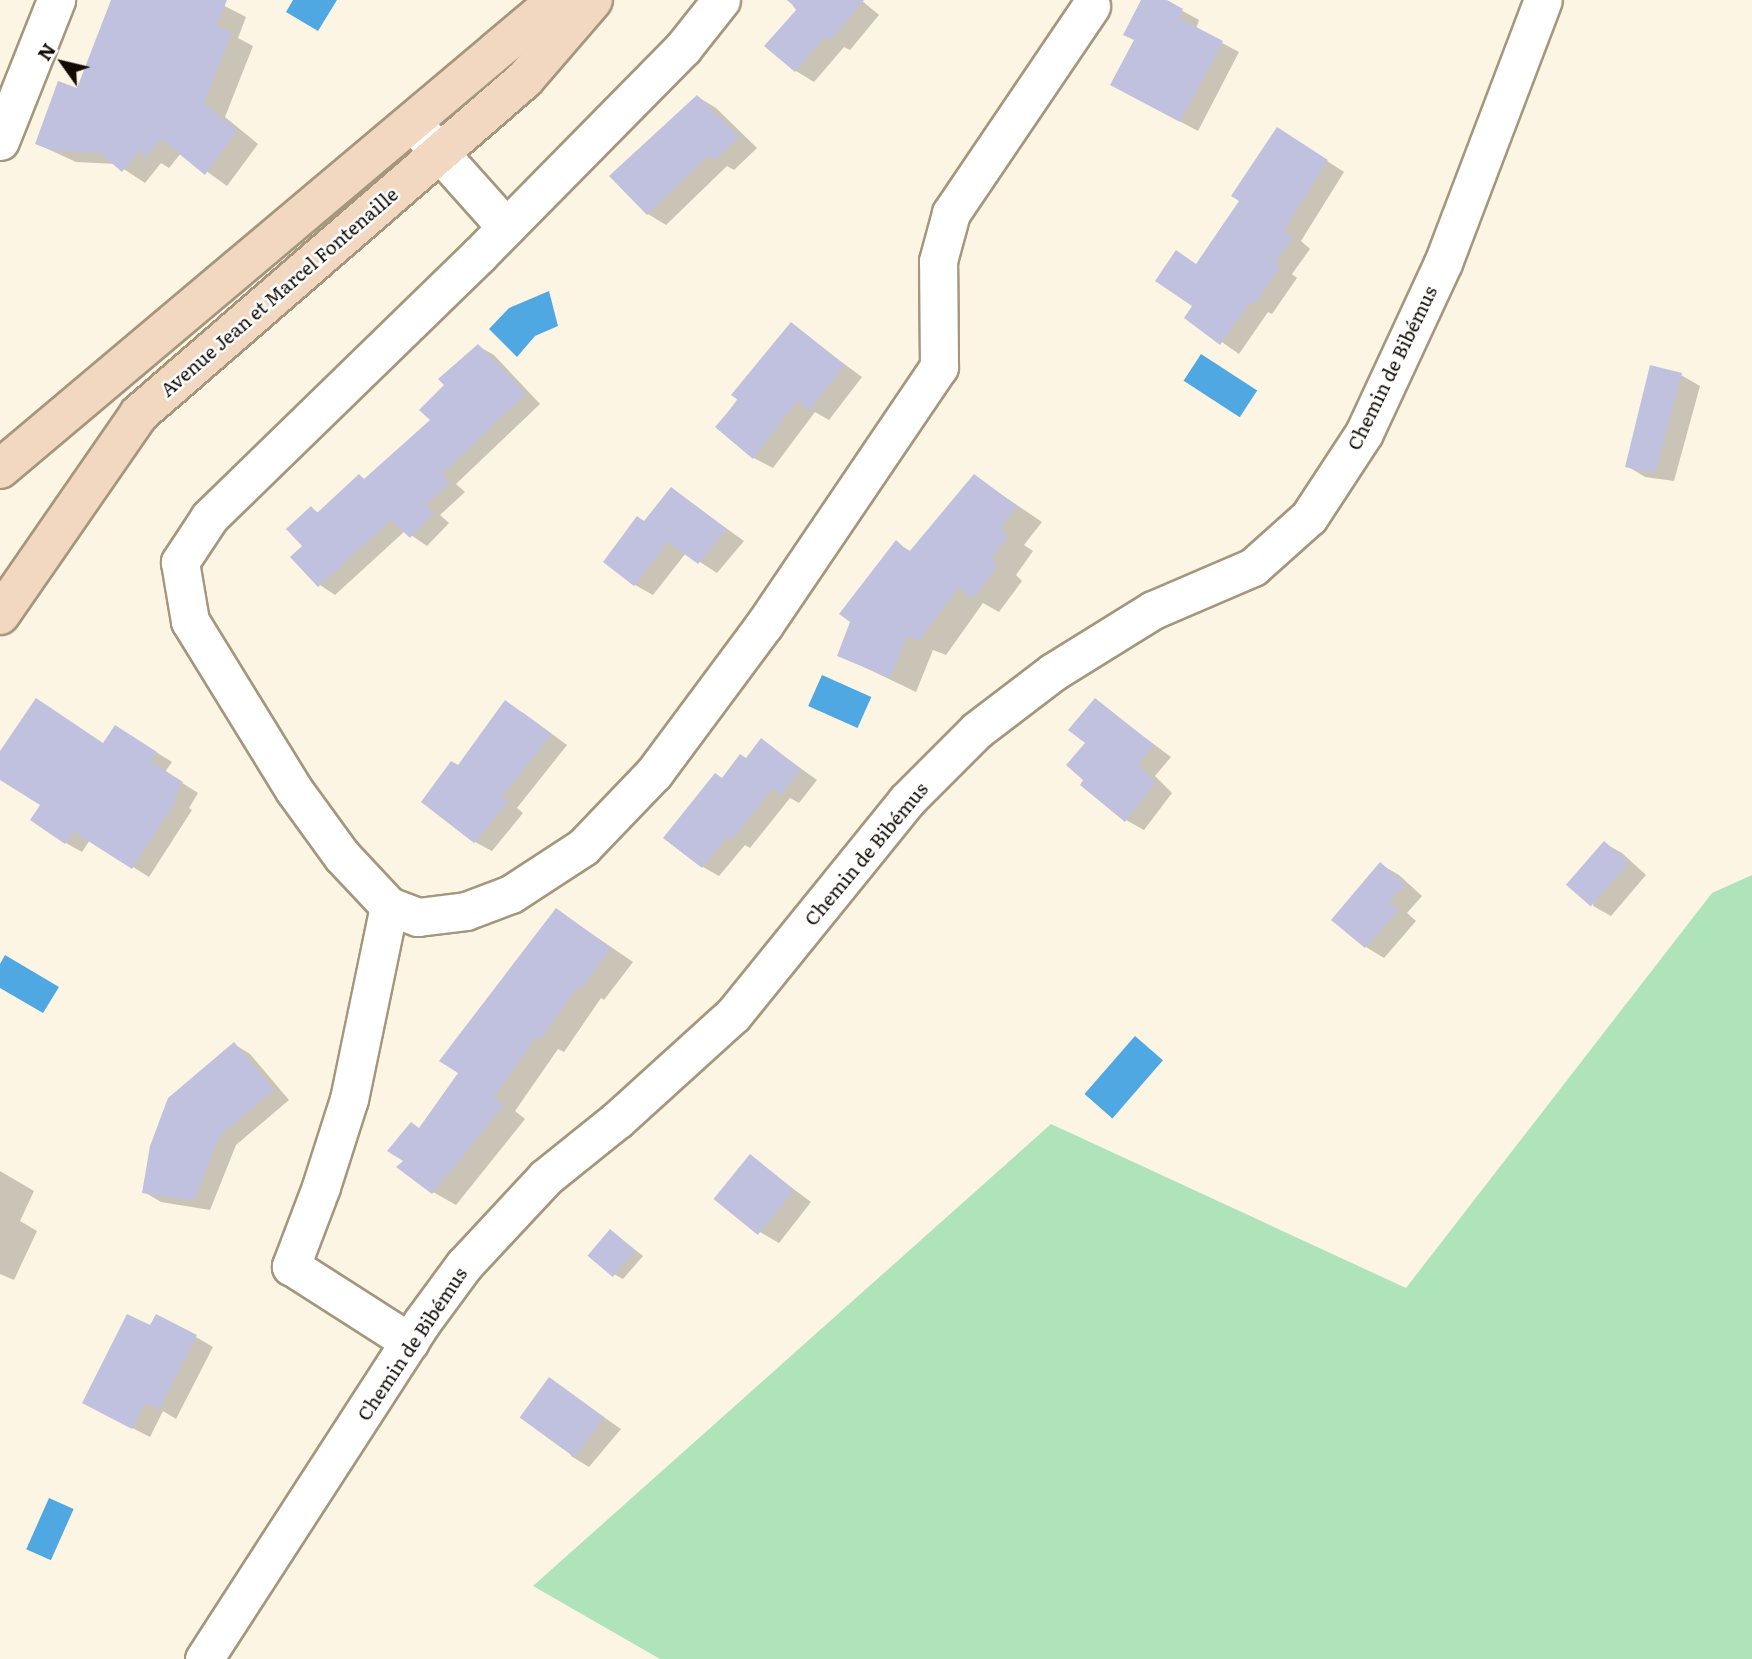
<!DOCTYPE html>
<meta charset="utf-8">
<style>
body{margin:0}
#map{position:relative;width:1752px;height:1659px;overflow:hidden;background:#fdf5e4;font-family:Literata,serif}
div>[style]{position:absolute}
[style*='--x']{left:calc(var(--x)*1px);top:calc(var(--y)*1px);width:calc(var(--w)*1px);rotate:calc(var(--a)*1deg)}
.green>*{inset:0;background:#afe3ba}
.water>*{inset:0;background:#50a8e2;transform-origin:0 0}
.shadow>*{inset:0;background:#0003}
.building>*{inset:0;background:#c0c1de;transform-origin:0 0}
.roads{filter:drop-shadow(2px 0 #a4977d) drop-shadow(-2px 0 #a4977d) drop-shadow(0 2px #a4977d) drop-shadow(0 -2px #a4977d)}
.minor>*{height:37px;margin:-18.5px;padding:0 18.5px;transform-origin:18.5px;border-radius:18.5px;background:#fff}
.secondary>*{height:38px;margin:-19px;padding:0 19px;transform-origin:19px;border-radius:19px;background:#f2d8c0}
span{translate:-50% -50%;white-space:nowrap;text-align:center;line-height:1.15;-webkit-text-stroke:5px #fff;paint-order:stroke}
.street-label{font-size:19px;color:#100c04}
.north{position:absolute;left:28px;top:28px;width:70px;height:70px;-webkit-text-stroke:5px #fff;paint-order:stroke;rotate:304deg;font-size:19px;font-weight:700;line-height:28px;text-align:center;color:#100c04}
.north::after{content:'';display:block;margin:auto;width:24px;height:32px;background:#100c04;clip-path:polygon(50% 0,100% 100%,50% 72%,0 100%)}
</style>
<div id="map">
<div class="green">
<i style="clip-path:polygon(1752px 875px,1752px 1659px,660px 1659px,533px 1586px,1051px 1124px,1406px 1288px,1712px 893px)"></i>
</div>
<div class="water">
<i style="clip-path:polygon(293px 0,337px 0,318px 31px,286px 12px)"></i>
<i style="clip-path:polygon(549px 291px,558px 326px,535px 336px,517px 357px,489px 329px,509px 308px)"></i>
<i style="left:1201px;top:354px;width:67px;height:32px;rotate:33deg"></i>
<i style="left:822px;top:675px;width:54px;height:34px;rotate:24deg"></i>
<i style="clip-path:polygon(5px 955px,59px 987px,43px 1013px,0 988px,0 964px)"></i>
<i style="left:1135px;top:1036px;width:37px;height:77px;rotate:41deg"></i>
<i style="left:49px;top:1498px;width:27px;height:56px;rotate:24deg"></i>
</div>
<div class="shadow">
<i style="clip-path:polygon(113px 0,213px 0,246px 17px,238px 38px,253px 46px,225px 117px,258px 144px,227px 186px,181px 153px,169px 168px,161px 163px,145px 183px,116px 164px,76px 162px,37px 144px,78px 91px)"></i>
<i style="clip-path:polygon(798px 0,861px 0,879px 15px,850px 50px,844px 47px,814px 82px,796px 71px,797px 11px,793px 6px)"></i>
<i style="clip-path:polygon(1143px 0,1163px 0,1199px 20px,1196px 29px,1239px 52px,1198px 131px,1130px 95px)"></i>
<i style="clip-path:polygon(698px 97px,716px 108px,757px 148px,734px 170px,727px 166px,666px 225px,648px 214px,611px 176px)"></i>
<i style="clip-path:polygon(1295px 140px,1344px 172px,1301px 241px,1310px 249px,1292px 274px,1297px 278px,1272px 314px,1268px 312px,1239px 354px,1186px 317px,1194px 306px,1198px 266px)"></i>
<i style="clip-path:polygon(791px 325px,862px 377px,829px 420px,815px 412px,773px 468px,754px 458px,718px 426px)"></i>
<i style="clip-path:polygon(478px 346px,494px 355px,540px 404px,456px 484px,465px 492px,440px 515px,449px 523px,427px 546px,405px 531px,335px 595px,320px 585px,305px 546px,311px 508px,319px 513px,359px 476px,366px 480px,432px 421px,446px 386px)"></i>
<i style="clip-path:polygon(1681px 375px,1700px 386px,1674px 481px,1645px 477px,1627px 466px)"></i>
<i style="clip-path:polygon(974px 476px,1042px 522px,1024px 545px,1033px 551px,1016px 575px,1022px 581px,999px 612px,983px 603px,946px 655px,933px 650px,916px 692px,839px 655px,896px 543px,912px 552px)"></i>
<i style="clip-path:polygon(672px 490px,744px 541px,717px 573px,686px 553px,653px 595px,635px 585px,645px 522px)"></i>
<i style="clip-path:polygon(1096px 701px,1171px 757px,1155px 776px,1172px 793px,1144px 830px,1126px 820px,1082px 784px,1086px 779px)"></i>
<i style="clip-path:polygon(522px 712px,567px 745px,517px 808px,523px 813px,492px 851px,475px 842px,458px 767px)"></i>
<i style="clip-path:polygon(132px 737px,172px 762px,165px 772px,198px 793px,189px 808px,192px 810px,149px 877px,90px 840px,82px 852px,66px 843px,32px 820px,42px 805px,0 778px,0 754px,104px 744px)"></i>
<i style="clip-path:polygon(761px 740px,817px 780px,799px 803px,790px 798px,750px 848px,745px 845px,719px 876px,703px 867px,723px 780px,747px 759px)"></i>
<i style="clip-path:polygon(1604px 843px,1622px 853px,1646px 875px,1611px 916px,1593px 906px)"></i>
<i style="clip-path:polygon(1380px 864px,1399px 875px,1422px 896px,1407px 913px,1416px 921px,1384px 958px,1366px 947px)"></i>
<i style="clip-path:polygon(557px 910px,633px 962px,604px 1000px,601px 998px,564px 1052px,558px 1049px,515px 1111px,525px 1119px,456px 1205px,433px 1192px,406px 1161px,420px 1129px,461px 1073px)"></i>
<i style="clip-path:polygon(234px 1044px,250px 1054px,289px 1100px,236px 1145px,210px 1210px,161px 1202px,144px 1192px)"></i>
<i style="clip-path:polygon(750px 1157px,811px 1202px,779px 1243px,760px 1232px)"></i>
<i style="clip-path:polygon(0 1171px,34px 1191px,20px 1221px,37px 1231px,14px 1280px,0 1274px)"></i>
<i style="clip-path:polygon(611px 1231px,643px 1256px,623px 1279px,614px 1274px)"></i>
<i style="clip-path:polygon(151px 1327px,196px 1337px,213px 1347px,176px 1419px,163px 1411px,150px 1437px,101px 1412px)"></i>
<i style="clip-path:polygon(550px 1380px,621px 1429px,589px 1467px,571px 1456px)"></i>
</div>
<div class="building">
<i style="clip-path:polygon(111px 0,227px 0,216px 26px,232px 32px,204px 103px,237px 131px,205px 175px,161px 139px,146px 157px,139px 151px,122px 172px,100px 153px,53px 151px,35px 144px,58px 81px,77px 88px)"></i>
<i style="clip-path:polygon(787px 0,864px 0,830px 41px,826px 36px,795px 72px,764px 46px,797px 9px)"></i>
<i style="clip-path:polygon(1141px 0,1167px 0,1183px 9px,1179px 18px,1223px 41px,1180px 122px,1110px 85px,1134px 40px,1123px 35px)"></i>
<i style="clip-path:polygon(697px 95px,739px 137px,714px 161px,709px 155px,647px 215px,609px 176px)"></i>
<i style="clip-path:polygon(1277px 127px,1328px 160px,1284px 230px,1293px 238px,1275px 262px,1281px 266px,1254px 305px,1250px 302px,1220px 345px,1184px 318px,1192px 306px,1155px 281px,1176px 250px,1196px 264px,1239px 201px,1231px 196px)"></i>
<i style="clip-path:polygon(791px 322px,845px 365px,809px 411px,797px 401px,753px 459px,715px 427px,738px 400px,731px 395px)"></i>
<i style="clip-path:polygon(478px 344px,526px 394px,442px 474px,450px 482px,426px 505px,434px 513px,410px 538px,391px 520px,318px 587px,290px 557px,302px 546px,286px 529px,311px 506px,317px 513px,359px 474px,364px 479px,430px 420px,419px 410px,444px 385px,438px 379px)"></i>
<i style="clip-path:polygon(1650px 365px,1682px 373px,1656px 471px,1642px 471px,1625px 467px)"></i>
<i style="clip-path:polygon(974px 474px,1017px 506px,1000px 529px,1009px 535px,991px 559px,998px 565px,973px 599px,958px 588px,919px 641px,907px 636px,890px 678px,837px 656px,850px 622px,839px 614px,896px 540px,909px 552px)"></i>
<i style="clip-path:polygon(671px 487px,727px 529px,698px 564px,668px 542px,634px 586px,603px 562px,637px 516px,644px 521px)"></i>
<i style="clip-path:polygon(36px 698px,103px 743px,115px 725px,157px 752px,150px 761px,183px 782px,174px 797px,177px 799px,132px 869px,74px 832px,65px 844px,30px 820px,40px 805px,0 780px,0 751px)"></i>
<i style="clip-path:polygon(1095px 698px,1154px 745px,1138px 765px,1156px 782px,1125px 822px,1080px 785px,1083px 780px,1066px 765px,1085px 743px,1068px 730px)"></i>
<i style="clip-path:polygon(505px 700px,552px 734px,502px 797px,508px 802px,474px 843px,421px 802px,451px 761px,458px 765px)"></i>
<i style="clip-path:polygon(761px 738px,801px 769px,781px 795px,773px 788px,732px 840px,728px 836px,702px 868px,663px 838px,715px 773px,722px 778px,740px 754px,746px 758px)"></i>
<i style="left:1604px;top:841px;width:33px;height:58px;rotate:41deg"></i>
<i style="clip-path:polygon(1380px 862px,1405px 884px,1389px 902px,1399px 910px,1365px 948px,1331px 920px)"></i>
<i style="clip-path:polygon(556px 908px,611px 948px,581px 989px,578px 986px,540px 1040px,536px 1037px,494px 1097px,504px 1105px,432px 1194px,396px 1167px,403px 1161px,387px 1151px,411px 1122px,419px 1128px,458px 1073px,439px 1061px)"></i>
<i style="clip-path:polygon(234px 1042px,274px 1090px,220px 1136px,194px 1201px,142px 1193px,150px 1146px,168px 1098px)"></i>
<i style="left:750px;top:1154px;width:57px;height:58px;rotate:39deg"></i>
<i style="left:610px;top:1229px;width:33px;height:35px;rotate:40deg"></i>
<i style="clip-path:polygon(127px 1314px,150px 1325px,156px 1314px,197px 1335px,159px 1410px,145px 1403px,132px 1429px,82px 1403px)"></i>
<i style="left:549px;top:1377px;width:68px;height:50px;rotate:36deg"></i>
</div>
<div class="roads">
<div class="minor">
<i style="--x:721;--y:0;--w:61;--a:128.4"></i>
<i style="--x:683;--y:48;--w:291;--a:134.6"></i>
<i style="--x:479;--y:255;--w:377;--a:135.8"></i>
<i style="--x:209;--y:518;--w:53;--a:123.4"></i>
<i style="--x:180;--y:562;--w:60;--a:80.4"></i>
<i style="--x:190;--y:621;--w:198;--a:58.4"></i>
<i style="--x:294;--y:790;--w:82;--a:54"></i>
<i style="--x:342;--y:856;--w:69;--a:46.8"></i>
<i style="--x:389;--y:906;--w:31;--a:21"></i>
<i style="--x:418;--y:917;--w:48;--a:-7.1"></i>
<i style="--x:466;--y:911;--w:48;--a:-20.7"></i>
<i style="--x:511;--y:894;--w:86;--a:-33.1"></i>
<i style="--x:583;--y:847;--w:103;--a:-46.2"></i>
<i style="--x:654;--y:773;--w:184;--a:-53.4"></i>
<i style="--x:764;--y:625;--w:312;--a:-55.9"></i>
<i style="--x:939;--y:367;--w:106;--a:-90.5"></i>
<i style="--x:938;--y:261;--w:50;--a:-74.8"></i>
<i style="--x:951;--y:213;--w:250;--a:-55.9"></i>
<i style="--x:412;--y:122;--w:141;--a:48.2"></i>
<i style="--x:0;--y:141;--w:152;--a:-68.3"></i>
<i style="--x:389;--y:906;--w:197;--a:101.7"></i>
<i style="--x:349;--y:1099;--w:92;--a:107.7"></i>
<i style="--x:321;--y:1187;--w:85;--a:110.8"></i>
<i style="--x:291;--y:1266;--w:141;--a:32.6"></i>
<i style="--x:204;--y:1659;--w:401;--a:-57.1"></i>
<i style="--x:422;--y:1322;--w:71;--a:-53.6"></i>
<i style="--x:464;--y:1265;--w:120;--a:-47"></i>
<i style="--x:546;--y:1177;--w:91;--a:-38.8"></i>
<i style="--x:617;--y:1120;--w:156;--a:-42.2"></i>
<i style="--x:733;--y:1015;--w:275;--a:-51"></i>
<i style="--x:906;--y:801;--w:100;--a:-45"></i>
<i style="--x:977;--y:730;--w:96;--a:-37.3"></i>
<i style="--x:1053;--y:672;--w:118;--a:-31.8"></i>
<i style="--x:1153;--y:610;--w:109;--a:-23.3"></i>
<i style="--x:1253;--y:567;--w:75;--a:-41.8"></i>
<i style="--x:1309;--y:517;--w:100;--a:-56.8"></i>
<i style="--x:1364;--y:433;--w:187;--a:-65.1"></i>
<i style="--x:1443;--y:263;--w:281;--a:-69.2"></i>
</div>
<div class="secondary">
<i style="--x:0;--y:469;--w:728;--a:-40.1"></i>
<i style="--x:0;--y:615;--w:244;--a:-55.3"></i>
<i style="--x:139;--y:414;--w:511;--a:-40.95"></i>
<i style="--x:525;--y:79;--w:104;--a:-49.3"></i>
</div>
</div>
<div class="street-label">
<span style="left:279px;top:292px;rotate:-41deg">Avenue Jean et Marcel Fontenaille</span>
<span style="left:1392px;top:368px;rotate:-64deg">Chemin de Bibémus</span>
<span style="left:866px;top:854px;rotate:-50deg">Chemin de Bibémus</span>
<span style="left:412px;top:1344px;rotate:-56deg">Chemin de Bibémus</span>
</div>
<div class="north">N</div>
</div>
